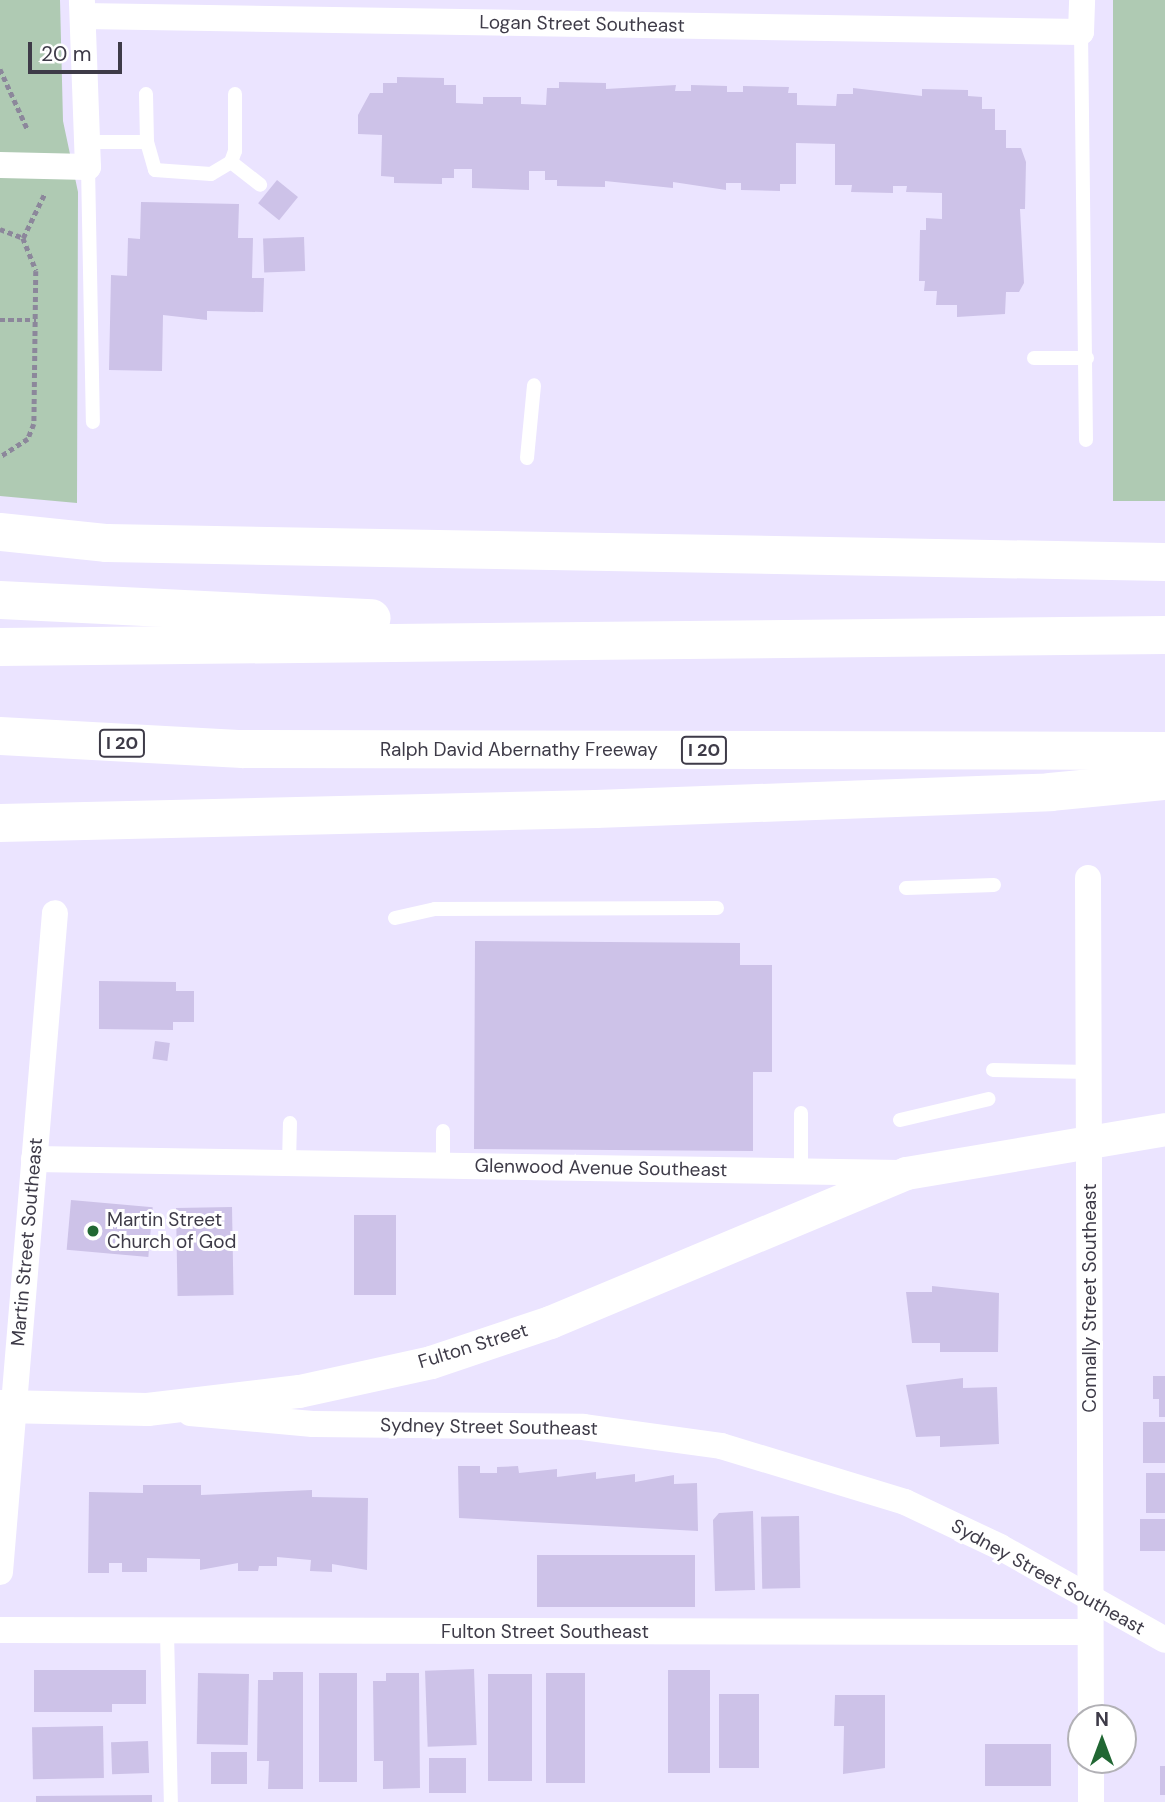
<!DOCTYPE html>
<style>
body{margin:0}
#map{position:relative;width:1165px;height:1802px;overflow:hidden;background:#ebe4ff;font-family:"DM Sans",sans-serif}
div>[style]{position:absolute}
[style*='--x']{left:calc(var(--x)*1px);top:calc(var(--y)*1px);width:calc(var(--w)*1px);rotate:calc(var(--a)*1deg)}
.green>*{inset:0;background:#afcab3;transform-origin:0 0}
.building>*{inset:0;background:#cdc2e8;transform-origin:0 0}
.path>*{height:4.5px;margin-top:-2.25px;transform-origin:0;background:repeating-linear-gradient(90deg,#8c879b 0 5px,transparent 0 8.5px)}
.service>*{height:14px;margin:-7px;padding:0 7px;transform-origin:7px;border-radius:7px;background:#fff}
.minor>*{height:26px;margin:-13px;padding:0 13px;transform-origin:13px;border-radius:13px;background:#fff}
.tertiary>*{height:33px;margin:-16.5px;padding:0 16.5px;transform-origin:16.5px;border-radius:16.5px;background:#fff}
.motorway>*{height:38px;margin:-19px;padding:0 19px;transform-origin:19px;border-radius:19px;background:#fff}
.dots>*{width:19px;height:19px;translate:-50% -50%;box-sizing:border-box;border:4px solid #fff;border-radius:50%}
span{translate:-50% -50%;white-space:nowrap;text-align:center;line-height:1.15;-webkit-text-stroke:6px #fff;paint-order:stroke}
.shield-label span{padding:2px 5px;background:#fff;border:2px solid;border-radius:5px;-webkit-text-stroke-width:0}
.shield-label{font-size:18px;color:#3e3b48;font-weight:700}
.street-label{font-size:19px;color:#3e3b48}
.poi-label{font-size:19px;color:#3e3b48}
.left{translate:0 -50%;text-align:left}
.north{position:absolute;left:1067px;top:1704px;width:70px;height:70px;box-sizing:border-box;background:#fff;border:2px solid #b2b1b6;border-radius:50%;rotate:0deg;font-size:19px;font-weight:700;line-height:28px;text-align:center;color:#3e3b48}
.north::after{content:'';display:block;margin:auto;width:24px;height:32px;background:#216733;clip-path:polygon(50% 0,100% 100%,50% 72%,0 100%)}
.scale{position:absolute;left:28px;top:42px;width:94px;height:32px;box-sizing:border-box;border:4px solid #3e3b48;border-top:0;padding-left:9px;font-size:21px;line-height:24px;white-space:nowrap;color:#3e3b48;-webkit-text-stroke:5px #fff;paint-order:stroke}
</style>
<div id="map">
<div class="green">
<i style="clip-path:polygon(0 0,60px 0,63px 121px,78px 192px,77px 503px,0 496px)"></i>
<i style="left:1113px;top:0;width:52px;height:501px"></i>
</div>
<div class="building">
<i style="clip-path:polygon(397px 77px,444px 78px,444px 85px,456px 85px,456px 103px,483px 104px,483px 97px,521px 97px,521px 104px,546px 105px,547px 88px,559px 88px,559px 82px,606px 83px,606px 89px,676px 85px,675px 91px,691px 91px,691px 85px,727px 86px,727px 92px,743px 92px,743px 86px,789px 87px,788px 93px,797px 93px,797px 105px,836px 106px,837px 94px,853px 94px,853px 88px,922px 96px,922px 89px,968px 90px,968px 96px,982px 97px,982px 109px,995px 109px,995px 130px,1006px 130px,1006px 148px,1021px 148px,1026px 162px,1025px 209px,1020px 209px,1024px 283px,1019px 292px,1006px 292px,1005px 314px,957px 317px,957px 305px,936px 305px,937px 291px,924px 291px,925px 281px,919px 281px,920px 230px,926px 230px,926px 218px,942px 219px,942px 193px,906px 192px,907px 186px,893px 186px,893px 193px,851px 192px,852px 185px,835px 185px,835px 144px,796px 143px,796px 184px,780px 184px,780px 191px,741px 190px,741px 183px,726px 183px,726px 190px,673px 182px,673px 188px,605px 181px,605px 187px,557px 186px,557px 180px,545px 180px,545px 171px,529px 171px,529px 190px,472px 188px,472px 169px,454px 169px,454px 178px,442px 178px,442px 184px,394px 183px,394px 177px,381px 176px,382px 135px,358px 134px,358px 115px,370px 93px,383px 93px,383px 83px,397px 83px)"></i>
<i style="left:277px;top:180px;width:27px;height:30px;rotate:39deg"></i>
<i style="clip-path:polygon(141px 202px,239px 204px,238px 238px,253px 238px,252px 278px,264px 278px,263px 312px,207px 311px,207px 320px,163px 315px,162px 371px,109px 370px,111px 275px,127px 276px,128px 238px,140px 239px)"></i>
<i style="left:304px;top:237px;width:34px;height:41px;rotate:88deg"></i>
<i style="clip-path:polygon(475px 941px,740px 943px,740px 965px,772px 965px,772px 1072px,753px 1072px,753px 1151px,474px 1149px)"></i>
<i style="clip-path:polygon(99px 981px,176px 982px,176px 991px,194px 991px,194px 1022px,173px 1022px,173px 1030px,99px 1029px)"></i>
<i style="left:155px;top:1041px;width:15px;height:18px;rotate:8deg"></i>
<i style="left:71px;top:1200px;width:82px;height:50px;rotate:5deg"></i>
<i style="left:232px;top:1207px;width:88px;height:56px;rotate:89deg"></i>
<i style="left:354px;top:1215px;width:42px;height:80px"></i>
<i style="clip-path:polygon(932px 1286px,999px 1293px,998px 1352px,940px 1352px,940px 1343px,912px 1343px,906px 1292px,932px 1292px)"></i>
<i style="clip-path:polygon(1153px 1376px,1165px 1376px,1165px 1417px,1159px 1417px,1159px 1399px,1153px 1399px)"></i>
<i style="clip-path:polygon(963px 1378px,963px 1388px,997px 1387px,999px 1444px,940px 1447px,940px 1436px,916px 1437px,906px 1385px)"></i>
<i style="left:1165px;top:1422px;width:41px;height:22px;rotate:90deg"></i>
<i style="clip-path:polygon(458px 1466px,480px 1466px,480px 1473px,497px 1473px,497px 1467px,518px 1466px,519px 1473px,557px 1469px,557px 1477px,596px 1472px,596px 1479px,635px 1474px,635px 1482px,674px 1475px,674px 1484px,697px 1483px,698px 1531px,459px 1518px)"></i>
<i style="left:1146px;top:1473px;width:19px;height:40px"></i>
<i style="clip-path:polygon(143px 1485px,201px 1485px,201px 1495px,312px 1490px,312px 1497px,368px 1498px,367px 1570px,332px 1564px,332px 1572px,310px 1571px,311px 1560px,277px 1557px,277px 1566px,259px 1566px,258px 1571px,238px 1571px,238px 1563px,200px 1570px,200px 1559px,147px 1558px,147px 1572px,122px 1572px,122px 1563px,109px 1563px,109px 1573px,88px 1573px,89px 1492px,143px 1493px)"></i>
<i style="clip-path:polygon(753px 1511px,755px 1590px,715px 1591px,713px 1520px,719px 1513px)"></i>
<i style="left:799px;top:1516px;width:72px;height:38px;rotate:89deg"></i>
<i style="left:1140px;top:1519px;width:25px;height:32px"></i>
<i style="left:537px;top:1555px;width:158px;height:52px"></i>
<i style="left:474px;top:1669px;width:76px;height:49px;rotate:88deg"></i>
<i style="clip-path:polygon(34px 1670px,146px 1670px,146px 1704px,112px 1704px,112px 1712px,34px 1712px)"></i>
<i style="left:668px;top:1670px;width:42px;height:103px"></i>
<i style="clip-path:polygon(273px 1672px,303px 1672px,303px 1789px,268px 1789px,269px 1761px,257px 1761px,258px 1680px,273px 1680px)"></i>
<i style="left:198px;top:1673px;width:51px;height:71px;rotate:1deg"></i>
<i style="left:319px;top:1673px;width:38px;height:109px"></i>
<i style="clip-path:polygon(386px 1673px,419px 1673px,420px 1788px,383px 1789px,383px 1761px,374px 1761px,373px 1681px,386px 1681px)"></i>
<i style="left:546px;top:1673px;width:39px;height:110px"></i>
<i style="left:488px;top:1674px;width:44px;height:107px"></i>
<i style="left:719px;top:1694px;width:40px;height:74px"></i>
<i style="clip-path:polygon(835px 1695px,885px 1695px,885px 1768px,843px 1774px,844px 1726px,834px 1726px)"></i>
<i style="left:103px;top:1726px;width:52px;height:71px;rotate:89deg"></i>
<i style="left:148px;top:1741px;width:32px;height:37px;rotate:88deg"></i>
<i style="left:985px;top:1744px;width:66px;height:42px"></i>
<i style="left:247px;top:1752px;width:32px;height:36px;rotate:90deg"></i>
<i style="left:429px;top:1758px;width:37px;height:35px"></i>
<i style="left:1160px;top:1766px;width:5px;height:29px"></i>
<i style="clip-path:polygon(152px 1795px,152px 1802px,36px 1802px,36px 1796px)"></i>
</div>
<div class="path">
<i style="--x:0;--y:69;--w:65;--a:65.4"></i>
<i style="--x:0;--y:229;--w:25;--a:21"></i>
<i style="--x:23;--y:238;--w:35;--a:68"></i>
<i style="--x:36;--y:271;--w:153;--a:90.7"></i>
<i style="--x:34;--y:424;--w:16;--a:112"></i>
<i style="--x:28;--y:439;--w:33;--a:147"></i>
<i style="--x:23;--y:238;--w:48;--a:-64"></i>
<i style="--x:0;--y:320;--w:36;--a:0"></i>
</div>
<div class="service">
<i style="--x:1081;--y:32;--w:408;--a:89.3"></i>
<i style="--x:87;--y:142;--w:60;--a:0"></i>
<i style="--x:147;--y:142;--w:48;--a:-91.2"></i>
<i style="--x:147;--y:142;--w:29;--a:74"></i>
<i style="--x:155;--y:170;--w:56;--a:4.1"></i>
<i style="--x:211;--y:174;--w:23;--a:-31"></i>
<i style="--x:231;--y:162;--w:12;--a:-70"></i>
<i style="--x:235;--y:151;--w:57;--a:-90"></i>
<i style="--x:231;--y:162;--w:37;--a:38"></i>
<i style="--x:88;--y:167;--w:255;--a:88.9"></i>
<i style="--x:1034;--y:358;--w:53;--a:0"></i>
<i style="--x:527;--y:458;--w:73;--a:-84.5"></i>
<i style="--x:906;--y:888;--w:88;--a:-2"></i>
<i style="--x:395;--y:918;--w:41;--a:-12.7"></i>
<i style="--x:435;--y:909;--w:282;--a:-0.2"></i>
<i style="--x:993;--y:1070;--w:96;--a:1.2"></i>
<i style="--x:801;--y:1113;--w:58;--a:90"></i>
<i style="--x:900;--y:1120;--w:91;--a:-13.3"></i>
<i style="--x:289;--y:1163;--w:40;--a:-88.6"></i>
<i style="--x:443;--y:1165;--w:34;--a:-90"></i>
<i style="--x:167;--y:1632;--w:170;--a:88.7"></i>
</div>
<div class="minor">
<i style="--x:83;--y:16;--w:998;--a:0.92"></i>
<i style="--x:1081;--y:32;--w:32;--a:-88"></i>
<i style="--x:0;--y:165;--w:88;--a:1.3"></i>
<i style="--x:88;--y:167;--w:167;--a:-92.1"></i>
<i style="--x:1088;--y:878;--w:840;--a:89.8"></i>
<i style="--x:34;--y:1159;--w:867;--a:0.93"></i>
<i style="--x:190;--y:1413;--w:123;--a:5.1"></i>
<i style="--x:313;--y:1424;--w:270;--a:0.6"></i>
<i style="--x:583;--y:1427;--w:139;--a:7.8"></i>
<i style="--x:721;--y:1446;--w:192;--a:16.9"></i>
<i style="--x:905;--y:1502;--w:105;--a:25.3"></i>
<i style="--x:1000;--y:1547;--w:189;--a:29.4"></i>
<i style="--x:0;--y:1572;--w:661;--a:-85.23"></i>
<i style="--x:0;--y:1630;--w:1090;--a:0.11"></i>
<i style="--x:1091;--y:1760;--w:42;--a:90"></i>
</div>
<div class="tertiary">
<i style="--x:0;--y:1406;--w:147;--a:1.2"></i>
<i style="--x:147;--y:1409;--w:153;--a:-6.8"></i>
<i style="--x:299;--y:1391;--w:135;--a:-12.4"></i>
<i style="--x:431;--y:1362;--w:126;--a:-18.6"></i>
<i style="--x:550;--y:1322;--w:386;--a:-22.7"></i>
<i style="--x:906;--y:1173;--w:263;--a:-9.6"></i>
</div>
<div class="motorway">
<i style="--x:0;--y:532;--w:108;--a:5.9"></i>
<i style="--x:107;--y:543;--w:1058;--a:1.03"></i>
<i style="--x:0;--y:600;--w:372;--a:2.8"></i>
<i style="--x:0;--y:647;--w:1165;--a:-0.59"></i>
<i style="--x:0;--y:736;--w:243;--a:3.1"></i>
<i style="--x:243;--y:749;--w:922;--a:0.12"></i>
<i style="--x:0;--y:823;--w:596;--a:-1.35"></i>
<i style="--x:596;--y:809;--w:454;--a:-2.1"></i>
<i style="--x:1050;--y:792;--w:116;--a:-5.5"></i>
</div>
<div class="dots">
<i style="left:93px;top:1231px;background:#216733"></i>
</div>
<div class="shield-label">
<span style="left:122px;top:743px">I 20</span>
<span style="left:704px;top:750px">I 20</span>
</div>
<div class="street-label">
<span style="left:582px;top:24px;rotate:1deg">Logan Street Southeast</span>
<span style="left:519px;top:750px">Ralph David Abernathy Freeway</span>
<span style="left:601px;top:1168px;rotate:1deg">Glenwood Avenue Southeast</span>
<span style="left:27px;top:1242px;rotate:-85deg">Martin Street Southeast</span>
<span style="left:1090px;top:1298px;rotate:-90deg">Connally Street Southeast</span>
<span style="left:473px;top:1346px;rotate:-17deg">Fulton Street</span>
<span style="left:489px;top:1427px;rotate:1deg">Sydney Street Southeast</span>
<span style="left:1048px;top:1577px;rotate:29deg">Sydney Street Southeast</span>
<span style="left:545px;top:1632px">Fulton Street Southeast</span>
</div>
<div class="poi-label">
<span class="left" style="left:107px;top:1231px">Martin Street<br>Church of God</span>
</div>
<div class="north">N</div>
<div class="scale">20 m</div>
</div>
